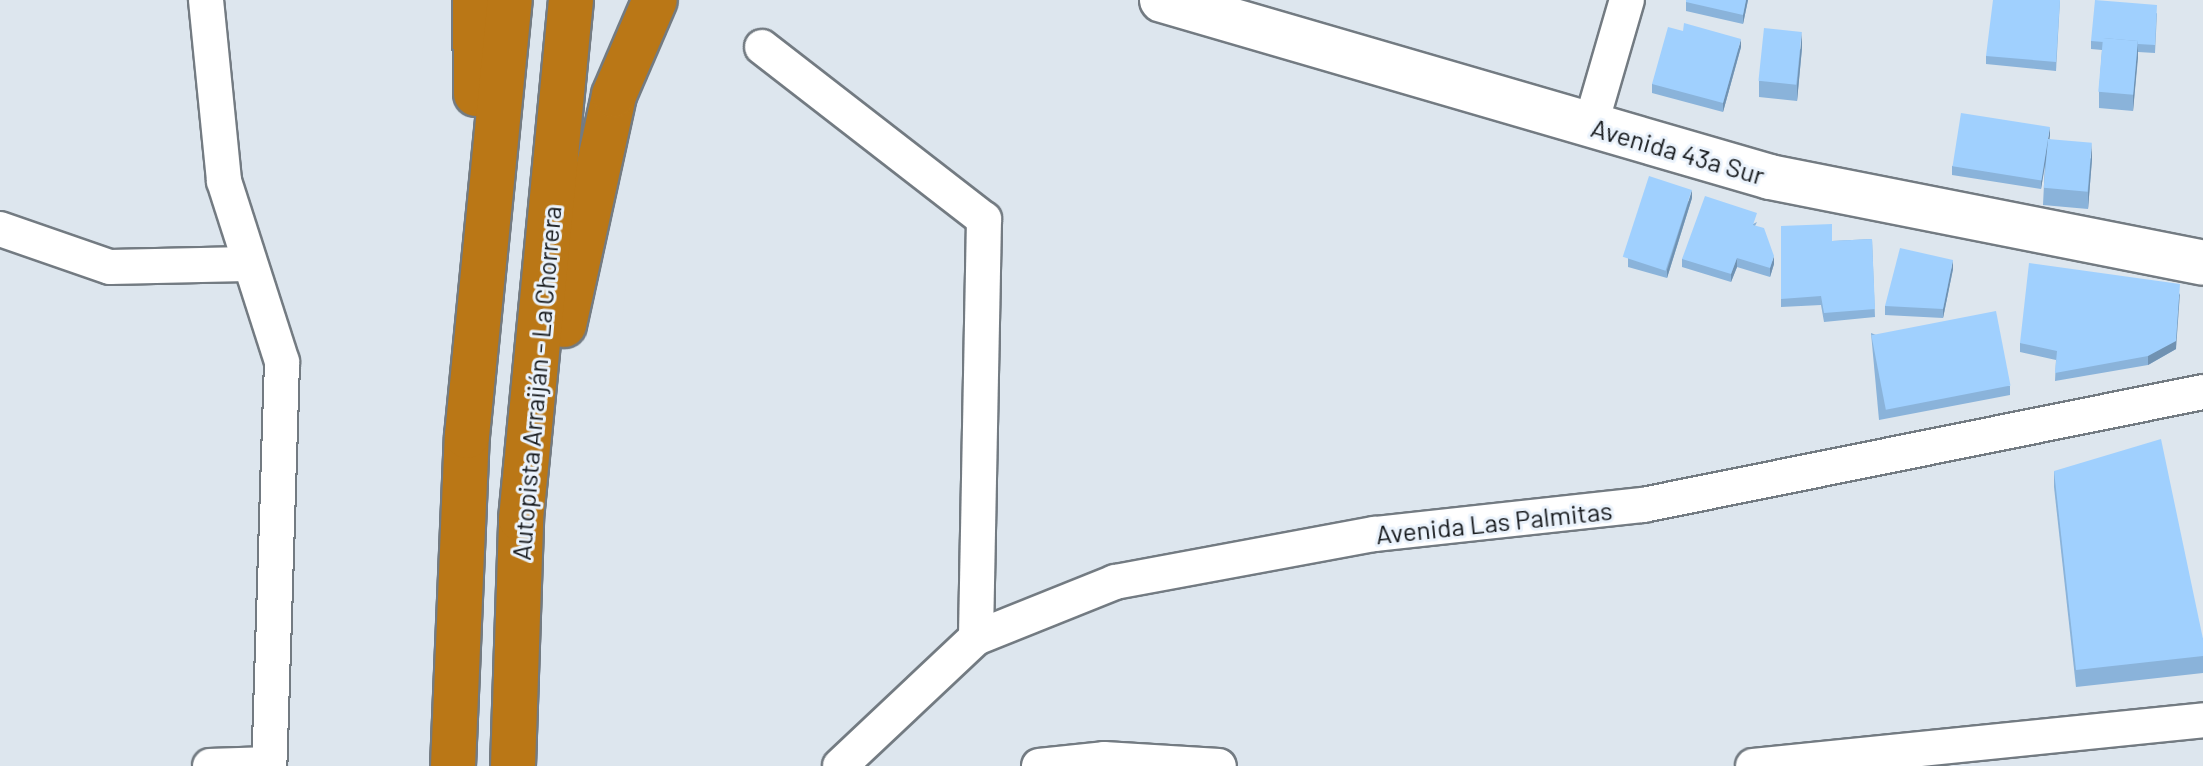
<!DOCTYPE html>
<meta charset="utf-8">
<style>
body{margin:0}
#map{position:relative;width:2203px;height:766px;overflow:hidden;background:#dde6ee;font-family:Barlow,sans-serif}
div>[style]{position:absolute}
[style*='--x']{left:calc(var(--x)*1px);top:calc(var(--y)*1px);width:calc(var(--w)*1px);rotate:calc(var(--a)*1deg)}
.roads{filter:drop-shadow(2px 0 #737b82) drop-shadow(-2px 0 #737b82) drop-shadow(0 2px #737b82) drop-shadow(0 -2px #737b82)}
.street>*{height:34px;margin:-17px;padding:0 17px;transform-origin:17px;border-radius:17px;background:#fff}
.secondary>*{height:44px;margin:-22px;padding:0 22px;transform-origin:22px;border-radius:22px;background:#fff}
.highway>*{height:44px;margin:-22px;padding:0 22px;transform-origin:22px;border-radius:22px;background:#ba7716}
.wall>*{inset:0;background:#8ab3da}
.shaded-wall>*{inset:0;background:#7092b2}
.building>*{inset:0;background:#a0d0fe;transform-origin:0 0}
span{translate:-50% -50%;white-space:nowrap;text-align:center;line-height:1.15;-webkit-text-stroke:6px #ebf3fc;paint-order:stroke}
.street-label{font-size:26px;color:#16191c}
</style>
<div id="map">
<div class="roads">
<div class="street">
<i style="--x:206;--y:0;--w:182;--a:84.3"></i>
<i style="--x:224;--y:181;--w:190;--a:72.2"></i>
<i style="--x:282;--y:362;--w:404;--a:91.8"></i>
<i style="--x:762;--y:47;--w:281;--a:37.8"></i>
<i style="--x:984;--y:219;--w:419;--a:91.1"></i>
<i style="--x:1590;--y:127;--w:132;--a:-73.8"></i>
<i style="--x:0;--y:229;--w:116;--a:19.1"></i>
<i style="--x:110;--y:267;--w:137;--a:-1.3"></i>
<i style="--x:210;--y:766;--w:59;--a:-1.9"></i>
<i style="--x:840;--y:766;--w:187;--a:-43.3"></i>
<i style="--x:976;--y:638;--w:150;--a:-21.9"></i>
<i style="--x:1115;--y:582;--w:264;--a:-10.5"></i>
<i style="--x:1375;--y:534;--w:270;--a:-6.2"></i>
<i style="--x:1643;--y:505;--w:571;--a:-11.41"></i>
<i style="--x:1039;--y:766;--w:65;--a:-6.1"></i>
<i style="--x:1104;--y:759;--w:115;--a:3.5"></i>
<i style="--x:1753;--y:766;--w:452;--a:-5.8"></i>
</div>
<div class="secondary">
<i style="--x:1162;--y:0;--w:633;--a:16.23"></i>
<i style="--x:1770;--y:177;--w:441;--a:11.2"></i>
</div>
<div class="highway">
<i style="--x:475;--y:0;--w:94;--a:89.4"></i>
<i style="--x:564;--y:325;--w:235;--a:-77.7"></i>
<i style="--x:614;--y:95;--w:103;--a:-66.7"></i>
<i style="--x:453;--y:766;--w:330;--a:-87.6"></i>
<i style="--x:467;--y:436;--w:438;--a:-84.4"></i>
<i style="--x:513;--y:766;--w:247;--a:-88.1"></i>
<i style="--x:521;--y:519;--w:521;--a:-84.5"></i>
</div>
</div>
<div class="wall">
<i style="clip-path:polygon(1686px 0,1748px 0,1743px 24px,1686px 11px)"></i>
<i style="clip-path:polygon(2060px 0,2056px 71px,1986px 64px,1986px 56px)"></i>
<i style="clip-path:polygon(2157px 13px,2155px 53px,2138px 52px,2133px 111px,2099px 108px,2099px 92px,2102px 50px,2091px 49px,2091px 41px)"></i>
<i style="clip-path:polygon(1741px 47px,1723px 112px,1652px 93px,1652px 84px)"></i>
<i style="clip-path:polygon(1802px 48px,1797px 101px,1759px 97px,1759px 81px)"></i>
<i style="clip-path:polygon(2049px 139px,2092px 159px,2088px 209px,2043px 205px,2045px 163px,2041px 189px,1952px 175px,1952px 166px)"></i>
<i style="clip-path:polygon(1692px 198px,1667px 278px,1628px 267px,1628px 258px)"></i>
<i style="clip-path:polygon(1757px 222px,1755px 226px,1774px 264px,1770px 277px,1737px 267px,1731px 282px,1682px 267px,1682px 259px)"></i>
<i style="clip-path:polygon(1781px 226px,1832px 241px,1872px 239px,1875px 317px,1824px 322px,1821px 305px,1781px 307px)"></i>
<i style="clip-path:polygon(1953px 269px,1943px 318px,1885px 315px,1885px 306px)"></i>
<i style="clip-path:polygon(1871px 333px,2010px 386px,2010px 395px,1879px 420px)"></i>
<i style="clip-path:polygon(2020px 343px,2176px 349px,2148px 365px,2055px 381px,2056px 360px,2020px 352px)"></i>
<i style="clip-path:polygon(2054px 471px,2203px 639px,2203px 673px,2076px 687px,2054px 487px)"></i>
</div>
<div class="shaded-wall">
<i style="clip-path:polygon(1746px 0,1748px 0,1743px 24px,1743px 15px)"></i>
<i style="clip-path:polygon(1802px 32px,1802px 48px,1797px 101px,1797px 85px)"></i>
<i style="clip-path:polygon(1741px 39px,1741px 47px,1723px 112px,1723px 103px)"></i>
<i style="clip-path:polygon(2138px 41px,2138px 58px,2133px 111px,2133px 94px)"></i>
<i style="clip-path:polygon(2050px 127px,2050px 136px,2041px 189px,2041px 181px)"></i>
<i style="clip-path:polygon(2092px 143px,2092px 159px,2088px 209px,2088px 193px)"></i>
<i style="clip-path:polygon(1692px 190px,1692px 198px,1667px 278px,1667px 270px)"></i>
<i style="clip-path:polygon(1774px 256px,1774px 264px,1770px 277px,1770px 268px)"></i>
<i style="clip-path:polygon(1737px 258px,1737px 267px,1731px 282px,1731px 274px)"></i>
<i style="clip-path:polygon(1953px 260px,1953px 269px,1943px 318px,1943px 309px)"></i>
<i style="clip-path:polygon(2180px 293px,2176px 349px,2148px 365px,2148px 356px)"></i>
</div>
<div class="building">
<i style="clip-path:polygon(1686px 0,1746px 0,1743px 15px,1686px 2px)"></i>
<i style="clip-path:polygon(1993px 0,2060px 0,2056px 62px,1986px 56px)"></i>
<i style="clip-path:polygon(2095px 0,2157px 5px,2155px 45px,2138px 44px,2138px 41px,2103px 38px,2103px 42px,2091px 41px)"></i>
<i style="clip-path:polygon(1684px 23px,1741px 39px,1723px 103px,1652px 84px,1668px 27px,1683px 31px)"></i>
<i style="left:1764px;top:28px;width:38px;height:53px;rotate:6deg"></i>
<i style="left:2103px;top:38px;width:35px;height:54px;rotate:5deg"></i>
<i style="left:1961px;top:113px;width:90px;height:54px;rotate:9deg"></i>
<i style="left:2048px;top:139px;width:44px;height:49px;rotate:5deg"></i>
<i style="left:1649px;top:176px;width:45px;height:85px;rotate:18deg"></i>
<i style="clip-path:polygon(1705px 196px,1757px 213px,1753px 225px,1764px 228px,1774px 256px,1770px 268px,1737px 258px,1731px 274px,1682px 259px)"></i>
<i style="clip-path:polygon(1832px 224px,1832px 241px,1872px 239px,1875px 309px,1824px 313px,1821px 296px,1781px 299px,1781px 226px)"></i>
<i style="clip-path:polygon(1900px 248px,1953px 260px,1943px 309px,1885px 306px)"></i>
<i style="clip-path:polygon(2029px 263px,2180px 284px,2176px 341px,2148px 356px,2055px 373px,2057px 351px,2020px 343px)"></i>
<i style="left:1996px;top:311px;width:76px;height:127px;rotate:79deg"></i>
<i style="clip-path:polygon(2161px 439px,2203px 639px,2203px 656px,2076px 670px,2054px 471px)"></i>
</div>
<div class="street-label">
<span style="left:1678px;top:151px;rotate:16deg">Avenida 43a Sur</span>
<span style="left:536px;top:383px;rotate:-85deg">Autopista Arraiján - La Chorrera</span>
<span style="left:1494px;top:522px;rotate:-6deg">Avenida Las Palmitas</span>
</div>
</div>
